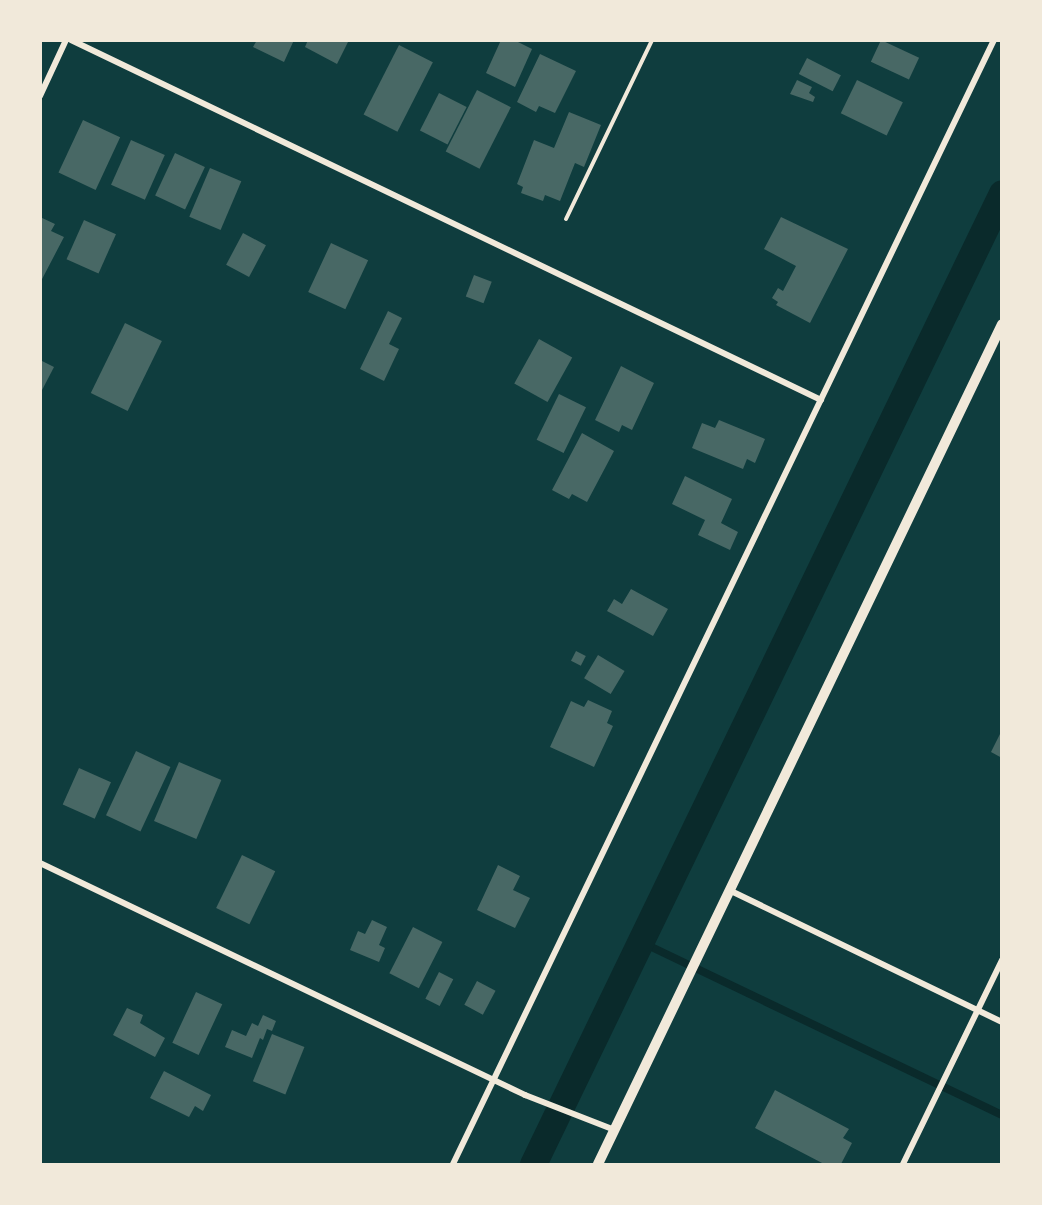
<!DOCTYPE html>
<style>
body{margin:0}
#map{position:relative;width:1042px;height:1205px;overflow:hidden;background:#0f3d3e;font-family:Lato,sans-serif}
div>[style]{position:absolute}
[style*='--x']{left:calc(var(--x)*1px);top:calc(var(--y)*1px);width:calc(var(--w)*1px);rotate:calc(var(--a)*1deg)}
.stream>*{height:8px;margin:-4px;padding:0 4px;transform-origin:4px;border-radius:4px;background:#0a2a2b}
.canal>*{height:27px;margin:-13.5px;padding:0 13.5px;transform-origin:13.5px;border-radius:13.5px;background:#0a2a2b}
.building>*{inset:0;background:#486865;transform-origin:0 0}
.path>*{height:4px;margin:-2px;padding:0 2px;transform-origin:2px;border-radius:2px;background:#f1e9da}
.minor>*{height:6px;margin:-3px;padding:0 3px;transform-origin:3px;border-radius:3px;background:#f1e9da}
.tertiary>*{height:10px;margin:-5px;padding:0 5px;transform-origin:5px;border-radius:5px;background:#f1e9da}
span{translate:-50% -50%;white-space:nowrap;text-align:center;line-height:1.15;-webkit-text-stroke:6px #f1e9da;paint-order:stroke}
.frame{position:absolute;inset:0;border:42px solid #f1e9da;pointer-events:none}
</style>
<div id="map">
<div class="stream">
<i style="--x:641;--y:942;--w:400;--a:25.6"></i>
</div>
<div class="canal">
<i style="--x:533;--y:1164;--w:1078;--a:-64.22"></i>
</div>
<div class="building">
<i style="clip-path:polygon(257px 40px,294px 40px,284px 62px,253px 47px)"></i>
<i style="clip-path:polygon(308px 40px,349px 40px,337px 64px,305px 47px)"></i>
<i style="clip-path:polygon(501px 40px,514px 40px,532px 49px,515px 87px,486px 73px)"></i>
<i style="left:881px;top:40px;width:42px;height:24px;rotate:25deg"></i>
<i style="left:399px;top:45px;width:38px;height:78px;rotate:27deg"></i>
<i style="clip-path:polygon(540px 54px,576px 71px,555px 113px,539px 106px,536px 112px,517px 102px)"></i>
<i style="left:807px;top:58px;width:38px;height:18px;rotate:27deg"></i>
<i style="clip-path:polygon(797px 80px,812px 87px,809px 93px,815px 97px,813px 102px,790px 94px)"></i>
<i style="left:857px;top:80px;width:51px;height:37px;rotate:26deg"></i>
<i style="left:477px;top:90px;width:38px;height:69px;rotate:27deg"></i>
<i style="left:439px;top:93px;width:31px;height:42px;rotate:27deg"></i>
<i style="clip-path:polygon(569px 112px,601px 125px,584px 167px,575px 163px,560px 201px,545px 195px,543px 201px,521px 193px,523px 187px,517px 184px,534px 140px,554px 148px)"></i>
<i style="left:83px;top:120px;width:41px;height:58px;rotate:25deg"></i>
<i style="left:131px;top:140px;width:37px;height:49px;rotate:24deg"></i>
<i style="left:175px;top:153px;width:33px;height:47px;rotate:25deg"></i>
<i style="left:210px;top:168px;width:34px;height:53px;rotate:23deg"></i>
<i style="clip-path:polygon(40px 217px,55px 224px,51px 231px,64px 237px,40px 283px)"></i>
<i style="clip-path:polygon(781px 217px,848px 249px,810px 323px,776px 305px,778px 302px,772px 298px,778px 288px,783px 291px,796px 266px,764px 249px)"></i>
<i style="left:84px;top:220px;width:35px;height:43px;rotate:24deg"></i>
<i style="left:243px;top:233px;width:26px;height:36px;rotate:28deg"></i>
<i style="left:331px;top:243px;width:41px;height:54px;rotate:25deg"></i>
<i style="left:474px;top:275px;width:19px;height:23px;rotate:21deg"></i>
<i style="clip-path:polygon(388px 311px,402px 318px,389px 344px,399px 349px,384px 381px,360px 369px)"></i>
<i style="left:125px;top:323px;width:41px;height:78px;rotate:26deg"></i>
<i style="left:539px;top:339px;width:38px;height:51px;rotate:29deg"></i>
<i style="clip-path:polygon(40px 360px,54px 367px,40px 394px)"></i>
<i style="clip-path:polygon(621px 366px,654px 383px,632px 430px,622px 425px,619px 432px,595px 420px)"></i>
<i style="left:559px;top:394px;width:30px;height:51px;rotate:26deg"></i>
<i style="clip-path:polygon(719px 420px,765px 439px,755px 463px,747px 459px,743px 469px,692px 448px,702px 423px,715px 428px)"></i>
<i style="clip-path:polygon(582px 433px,614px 451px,587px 502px,572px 494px,569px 499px,552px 490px)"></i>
<i style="clip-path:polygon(685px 476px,732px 499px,721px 523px,738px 532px,730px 550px,698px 535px,705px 520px,672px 504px)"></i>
<i style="clip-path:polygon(631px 589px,668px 609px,653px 636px,607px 611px,614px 599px,622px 604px)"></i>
<i style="left:576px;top:651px;width:11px;height:11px;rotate:27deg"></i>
<i style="left:598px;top:655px;width:31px;height:27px;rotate:31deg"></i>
<i style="clip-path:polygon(588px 700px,612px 711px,607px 723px,613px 726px,594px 767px,550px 747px,571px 701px,584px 707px)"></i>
<i style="clip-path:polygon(1002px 730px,1002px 758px,991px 752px)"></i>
<i style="left:136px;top:751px;width:38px;height:71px;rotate:25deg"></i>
<i style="left:179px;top:762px;width:46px;height:64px;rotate:23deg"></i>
<i style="left:79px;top:768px;width:35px;height:40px;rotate:24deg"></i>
<i style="left:242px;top:855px;width:37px;height:59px;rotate:26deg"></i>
<i style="clip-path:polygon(498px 865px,520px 876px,513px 890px,530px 898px,515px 928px,477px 910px)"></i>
<i style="clip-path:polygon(372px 920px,387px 927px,379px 945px,385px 948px,379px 962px,350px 950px,358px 931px,365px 934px)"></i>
<i style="left:413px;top:927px;width:33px;height:52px;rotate:27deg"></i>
<i style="left:439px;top:972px;width:16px;height:30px;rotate:27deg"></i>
<i style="left:477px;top:981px;width:21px;height:27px;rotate:28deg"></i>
<i style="left:196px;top:992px;width:29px;height:56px;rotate:25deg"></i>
<i style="clip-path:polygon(127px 1008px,143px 1015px,140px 1023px,165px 1038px,155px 1057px,113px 1035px)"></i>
<i style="clip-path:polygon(263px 1015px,276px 1021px,272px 1031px,267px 1029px,263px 1040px,260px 1038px,252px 1058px,225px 1047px,232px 1030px,246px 1036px,252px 1023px,258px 1026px)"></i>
<i style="left:272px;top:1034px;width:35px;height:51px;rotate:22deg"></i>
<i style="clip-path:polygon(164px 1071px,211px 1095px,203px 1111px,195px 1106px,189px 1117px,150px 1098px)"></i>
<i style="clip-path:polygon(775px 1090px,849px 1129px,843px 1138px,852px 1143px,841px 1164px,824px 1164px,755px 1128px)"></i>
</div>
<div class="path">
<i style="--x:566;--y:219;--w:199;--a:-64.3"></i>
</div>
<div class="minor">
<i style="--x:71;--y:40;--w:832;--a:25.64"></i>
<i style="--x:40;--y:96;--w:62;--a:-65.1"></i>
<i style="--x:40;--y:863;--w:538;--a:25.56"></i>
<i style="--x:525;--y:1095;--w:97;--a:21.3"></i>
<i style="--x:731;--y:891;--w:301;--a:25.8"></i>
<i style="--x:453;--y:1164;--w:1247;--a:-64.3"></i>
<i style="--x:903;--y:1164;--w:227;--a:-64.1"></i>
</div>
<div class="tertiary">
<i style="--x:598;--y:1164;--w:932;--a:-64.31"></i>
</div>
<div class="frame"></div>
</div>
